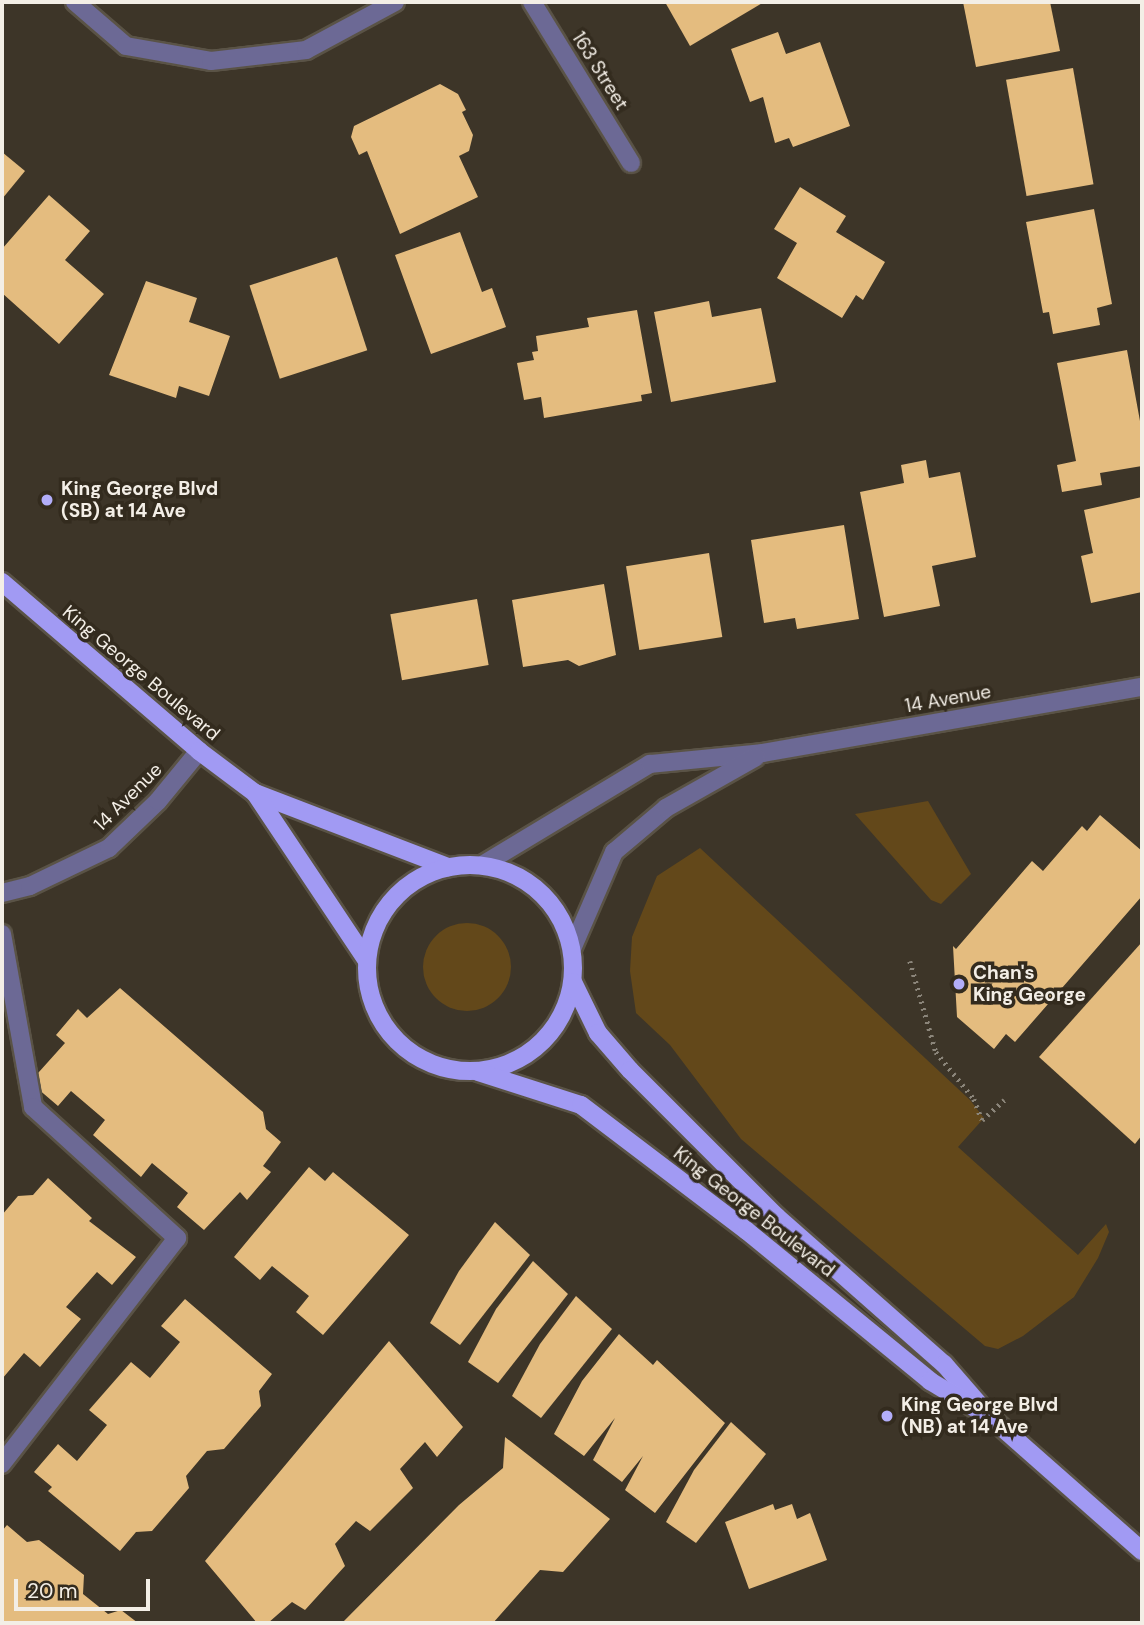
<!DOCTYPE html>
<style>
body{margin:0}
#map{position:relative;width:1144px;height:1625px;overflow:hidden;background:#3d3528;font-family:"DM Sans",sans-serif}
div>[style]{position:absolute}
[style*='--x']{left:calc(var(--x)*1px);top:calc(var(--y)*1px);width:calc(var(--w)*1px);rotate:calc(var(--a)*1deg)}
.green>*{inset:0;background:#63481a}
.round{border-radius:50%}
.building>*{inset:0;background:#e4bc7f;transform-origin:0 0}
.path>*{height:4.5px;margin-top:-2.25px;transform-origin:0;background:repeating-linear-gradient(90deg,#8b857a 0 2px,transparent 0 7px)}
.roads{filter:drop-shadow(2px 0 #5a5346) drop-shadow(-2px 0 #5a5346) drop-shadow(0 2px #5a5346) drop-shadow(0 -2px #5a5346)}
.minor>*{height:18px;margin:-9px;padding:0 9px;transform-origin:9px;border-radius:9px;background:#6c6995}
.major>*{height:18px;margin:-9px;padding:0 9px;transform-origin:9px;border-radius:9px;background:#a19af3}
.major>.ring{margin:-9px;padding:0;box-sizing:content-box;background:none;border:18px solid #a19af3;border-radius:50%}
.dots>*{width:19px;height:19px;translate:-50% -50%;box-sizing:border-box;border:4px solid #332b1e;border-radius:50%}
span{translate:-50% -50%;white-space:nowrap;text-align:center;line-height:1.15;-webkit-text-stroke:7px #332b1e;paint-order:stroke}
.street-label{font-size:19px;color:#f3eee6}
.poi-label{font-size:19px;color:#f3eee6;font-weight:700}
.left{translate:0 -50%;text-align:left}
.frame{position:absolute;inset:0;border:4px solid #f3eee6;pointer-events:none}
.scale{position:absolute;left:14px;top:1579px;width:136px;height:32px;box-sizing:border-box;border:4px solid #f3eee6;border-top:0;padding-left:9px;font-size:21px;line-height:24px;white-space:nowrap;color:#f3eee6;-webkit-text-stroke:5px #332b1e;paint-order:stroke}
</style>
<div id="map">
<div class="green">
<i style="clip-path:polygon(928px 801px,971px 874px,941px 904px,931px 900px,855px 814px)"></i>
<i style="clip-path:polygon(700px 848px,970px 1100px,984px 1118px,958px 1147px,1078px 1255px,1106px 1224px,1109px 1232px,1098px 1258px,1074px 1297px,1023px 1336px,998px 1349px,985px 1346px,741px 1139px,670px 1045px,636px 1013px,630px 971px,632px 937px,657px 876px)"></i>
<i class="round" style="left:423px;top:923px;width:88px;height:88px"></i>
</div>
<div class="building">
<i style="clip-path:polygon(665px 2px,764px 2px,690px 46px)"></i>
<i style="clip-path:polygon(963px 2px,1050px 2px,1060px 51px,976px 67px)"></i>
<i style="clip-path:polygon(778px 32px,786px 54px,820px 42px,850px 126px,793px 147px,789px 138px,775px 143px,763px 97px,750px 102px,731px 49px)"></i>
<i style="left:1073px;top:68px;width:118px;height:68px;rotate:80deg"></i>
<i style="clip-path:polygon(440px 84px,458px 94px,466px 110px,462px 112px,473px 135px,469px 151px,459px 156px,478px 197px,400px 234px,367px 151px,359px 155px,351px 137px,354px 126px)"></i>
<i style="clip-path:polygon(2px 152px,25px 171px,2px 199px)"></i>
<i style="clip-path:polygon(800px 187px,846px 216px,836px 232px,885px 262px,863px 300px,856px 295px,842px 318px,777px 278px,797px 243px,774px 229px)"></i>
<i style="clip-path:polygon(49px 195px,90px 231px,65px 260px,104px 294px,59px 344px,2px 293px,2px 249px)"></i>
<i style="clip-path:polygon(1094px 209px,1112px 304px,1097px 308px,1100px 325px,1053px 334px,1049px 312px,1043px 313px,1026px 222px)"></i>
<i style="clip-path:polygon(460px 232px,482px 292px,492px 288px,506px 327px,431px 354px,395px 255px)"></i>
<i style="left:337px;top:257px;width:98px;height:92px;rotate:72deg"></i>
<i style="clip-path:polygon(146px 281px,197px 298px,189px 322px,230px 336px,209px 396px,179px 386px,176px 398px,109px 375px)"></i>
<i style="clip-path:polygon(709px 301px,712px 317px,761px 308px,776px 382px,671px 402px,654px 312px)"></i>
<i style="clip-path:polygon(637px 310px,652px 393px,641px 395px,642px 401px,544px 418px,541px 397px,524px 400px,517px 363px,534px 360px,532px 352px,538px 351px,536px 336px,589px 327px,587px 318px)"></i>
<i style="clip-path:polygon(1127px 350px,1142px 432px,1142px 466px,1100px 473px,1102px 485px,1062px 492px,1057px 465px,1076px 461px,1057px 363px)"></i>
<i style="clip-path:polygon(926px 460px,929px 478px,960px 472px,976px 557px,932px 566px,940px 606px,884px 617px,860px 492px,904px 483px,901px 465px)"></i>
<i style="clip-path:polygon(1142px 497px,1142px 592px,1091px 603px,1081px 556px,1093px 553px,1084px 510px)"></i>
<i style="clip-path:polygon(844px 525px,859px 619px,797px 629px,795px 618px,764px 623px,751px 540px)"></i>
<i style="left:709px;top:553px;width:85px;height:84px;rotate:81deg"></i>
<i style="clip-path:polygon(604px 584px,616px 655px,579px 666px,568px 660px,523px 667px,512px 600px)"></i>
<i style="left:477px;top:599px;width:67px;height:88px;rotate:80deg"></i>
<i style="clip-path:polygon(1100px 815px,1142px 851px,1142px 896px,1015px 1042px,1006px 1034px,994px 1049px,957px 1017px,953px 946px,956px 949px,1032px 861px,1043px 871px,1082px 826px,1087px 831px)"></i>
<i style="clip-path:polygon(1142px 942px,1142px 1135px,1135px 1144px,1039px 1057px)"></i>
<i style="clip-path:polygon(120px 988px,263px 1112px,266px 1129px,281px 1142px,263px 1166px,271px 1172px,247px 1200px,240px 1192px,204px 1230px,177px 1207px,188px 1193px,152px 1163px,141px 1177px,93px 1135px,105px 1120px,71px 1091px,58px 1106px,30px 1082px,65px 1043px,56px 1035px,78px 1009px,87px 1018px)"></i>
<i style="clip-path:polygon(309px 1167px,325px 1181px,333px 1172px,409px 1235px,323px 1335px,296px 1312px,309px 1296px,272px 1266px,260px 1280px,234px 1257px)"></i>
<i style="clip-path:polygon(48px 1178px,92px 1218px,89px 1221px,136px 1257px,112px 1285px,97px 1272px,66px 1307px,81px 1319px,40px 1367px,24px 1353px,2px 1379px,2px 1215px,18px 1196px,33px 1195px)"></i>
<i style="clip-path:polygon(495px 1222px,530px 1255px,460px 1345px,430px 1323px,459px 1271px)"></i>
<i style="clip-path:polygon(533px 1261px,568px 1294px,498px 1383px,468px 1362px,496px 1309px)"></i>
<i style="clip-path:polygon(576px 1296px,612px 1329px,541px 1418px,512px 1396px,540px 1344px)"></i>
<i style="clip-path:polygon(185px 1299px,272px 1374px,259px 1391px,261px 1406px,224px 1449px,207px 1451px,186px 1476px,189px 1488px,152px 1531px,136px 1532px,120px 1551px,48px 1491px,52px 1487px,34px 1472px,58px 1444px,77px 1461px,107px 1425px,89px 1410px,131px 1362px,150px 1378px,180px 1342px,161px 1326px)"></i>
<i style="clip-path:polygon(619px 1334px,653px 1365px,657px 1360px,725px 1423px,655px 1513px,625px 1490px,643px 1456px,622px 1482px,593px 1460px,615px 1418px,584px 1456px,554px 1434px,582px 1381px)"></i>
<i style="clip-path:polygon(389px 1341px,463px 1427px,437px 1457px,425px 1442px,400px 1469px,413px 1488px,370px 1531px,356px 1521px,335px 1544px,345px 1566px,305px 1610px,292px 1602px,268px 1623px,257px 1623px,205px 1561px)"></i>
<i style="clip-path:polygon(731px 1422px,766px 1454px,696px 1543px,666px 1522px,694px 1470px)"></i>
<i style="clip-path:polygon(505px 1437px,610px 1519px,563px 1572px,540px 1570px,493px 1623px,342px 1623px,459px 1505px,503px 1468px)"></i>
<i style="clip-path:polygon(773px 1504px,775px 1510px,792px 1504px,797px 1519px,810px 1513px,827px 1560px,749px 1589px,725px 1522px)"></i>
<i style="clip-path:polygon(7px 1525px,27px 1542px,39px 1540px,84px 1575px,83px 1594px,108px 1614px,121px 1610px,138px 1623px,2px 1623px,2px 1531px)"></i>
</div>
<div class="path">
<i style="--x:910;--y:961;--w:95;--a:74.1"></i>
<i style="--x:936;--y:1052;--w:60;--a:51"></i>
<i style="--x:974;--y:1099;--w:22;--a:69"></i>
<i style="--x:982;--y:1120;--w:30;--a:-42"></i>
</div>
<div class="roads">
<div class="minor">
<i style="--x:75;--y:2;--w:67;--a:40.8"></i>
<i style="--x:126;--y:46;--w:86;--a:10"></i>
<i style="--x:211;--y:61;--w:96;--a:-6.6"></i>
<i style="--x:306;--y:50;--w:101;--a:-28.3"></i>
<i style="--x:532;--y:2;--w:189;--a:58.4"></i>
<i style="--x:484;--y:864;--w:194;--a:-31.1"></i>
<i style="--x:650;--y:764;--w:113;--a:-5.6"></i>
<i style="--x:762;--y:753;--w:386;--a:-9.9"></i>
<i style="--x:2;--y:893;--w:29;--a:-14"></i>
<i style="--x:30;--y:886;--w:88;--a:-25.7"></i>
<i style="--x:109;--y:848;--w:68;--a:-43.8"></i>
<i style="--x:158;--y:801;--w:65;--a:-50.6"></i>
<i style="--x:2;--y:934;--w:176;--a:79.8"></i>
<i style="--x:33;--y:1107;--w:195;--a:42.3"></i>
<i style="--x:177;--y:1238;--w:286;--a:127.8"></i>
<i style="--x:572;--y:949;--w:106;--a:-66.6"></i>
<i style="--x:614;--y:852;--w:68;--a:-40.2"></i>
<i style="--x:666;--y:808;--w:103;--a:-29.5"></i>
</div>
<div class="major">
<i style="--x:2;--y:582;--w:260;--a:40.6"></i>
<i style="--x:199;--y:751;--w:70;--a:36.9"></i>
<i style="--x:255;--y:793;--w:207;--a:21"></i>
<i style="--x:255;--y:793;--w:202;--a:56.3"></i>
<i class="ring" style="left:367px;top:865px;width:188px;height:188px"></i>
<i style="--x:573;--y:982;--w:57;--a:63.9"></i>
<i style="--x:598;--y:1033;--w:49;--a:49.1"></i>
<i style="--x:630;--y:1070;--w:208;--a:45"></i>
<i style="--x:777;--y:1217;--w:222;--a:41.4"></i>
<i style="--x:944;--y:1364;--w:70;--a:49"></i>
<i style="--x:990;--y:1417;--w:203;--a:41.4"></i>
<i style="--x:478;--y:1072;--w:108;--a:17.8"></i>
<i style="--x:581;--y:1105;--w:208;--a:37.2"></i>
<i style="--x:747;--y:1231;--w:237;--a:39.3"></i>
<i style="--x:930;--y:1381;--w:52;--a:31"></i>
</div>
</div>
<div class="dots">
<i style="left:47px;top:500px;background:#b2adf9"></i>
<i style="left:959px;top:984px;background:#b2adf9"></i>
<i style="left:887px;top:1416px;background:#b2adf9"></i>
</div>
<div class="street-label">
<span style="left:600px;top:71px;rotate:58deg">163 Street</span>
<span style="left:141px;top:673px;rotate:40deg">King George Boulevard</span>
<span style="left:948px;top:699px;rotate:-10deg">14 Avenue</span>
<span style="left:128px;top:797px;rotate:-45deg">14 Avenue</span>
<span style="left:754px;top:1212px;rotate:38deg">King George Boulevard</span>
</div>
<div class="poi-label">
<span class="left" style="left:61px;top:500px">King George Blvd<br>(SB) at 14 Ave</span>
<span class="left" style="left:973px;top:984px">Chan's<br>King George</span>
<span class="left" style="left:901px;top:1416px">King George Blvd<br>(NB) at 14 Ave</span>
</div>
<div class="frame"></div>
<div class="scale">20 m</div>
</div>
